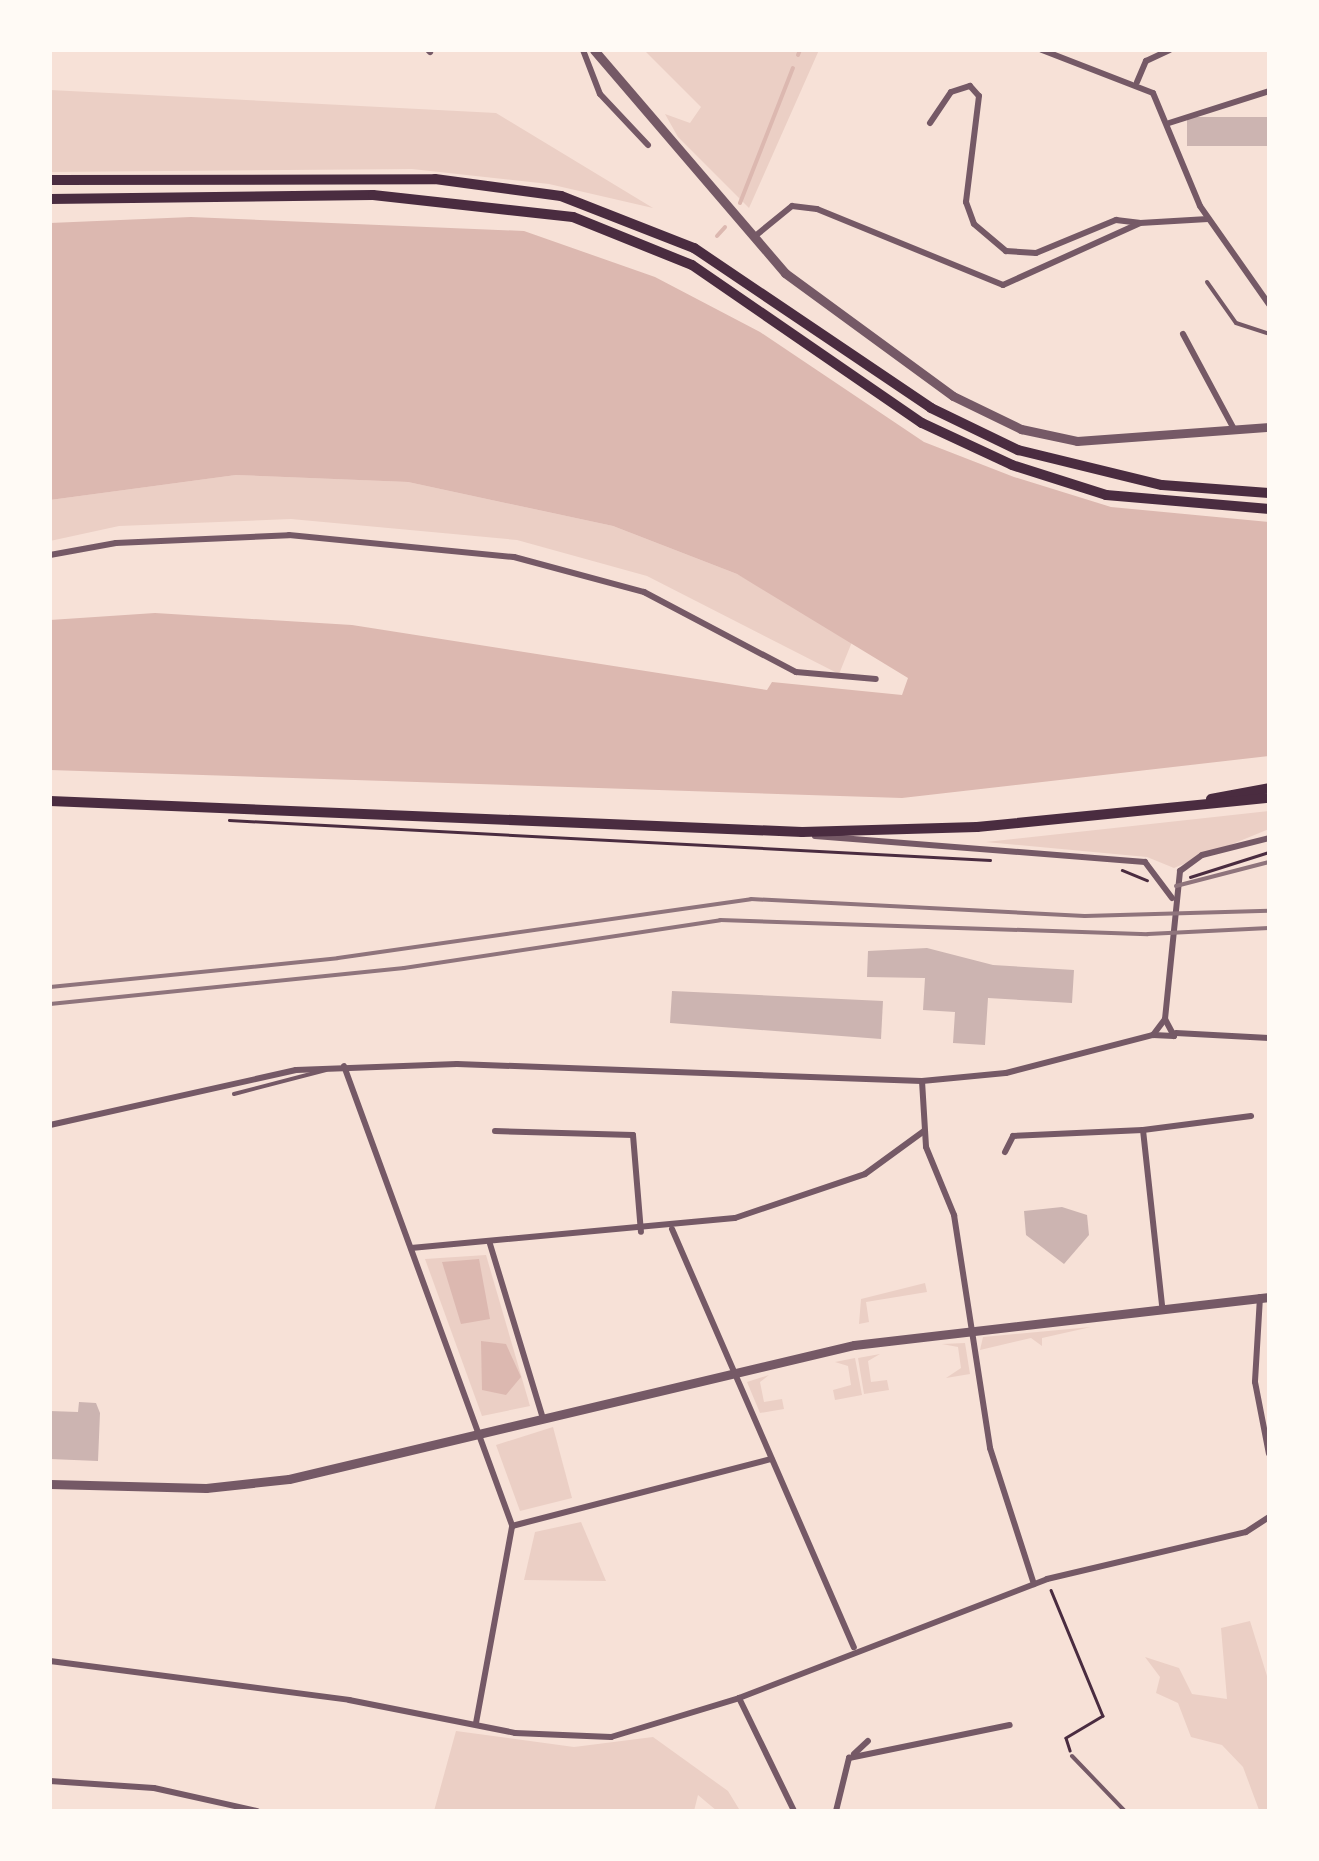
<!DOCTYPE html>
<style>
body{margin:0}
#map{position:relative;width:1319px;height:1861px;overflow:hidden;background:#f7e1d7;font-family:"Libre Baskerville",serif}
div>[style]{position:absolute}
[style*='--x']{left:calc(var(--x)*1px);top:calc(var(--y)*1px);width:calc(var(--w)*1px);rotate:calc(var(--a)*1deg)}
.green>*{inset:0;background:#ebcfc5}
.water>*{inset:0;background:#dcb8b0}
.stream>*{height:4px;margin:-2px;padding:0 2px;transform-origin:2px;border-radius:2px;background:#dcb8b0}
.building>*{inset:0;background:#ccb4b1;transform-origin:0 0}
.path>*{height:2.5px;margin:-1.25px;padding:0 1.25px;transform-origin:1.25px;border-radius:1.25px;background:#4a2c40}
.service>*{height:4px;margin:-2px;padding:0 2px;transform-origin:2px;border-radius:2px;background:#755966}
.minor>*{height:6px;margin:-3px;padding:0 3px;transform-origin:3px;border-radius:3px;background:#755966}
.tertiary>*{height:9px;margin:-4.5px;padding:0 4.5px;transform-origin:4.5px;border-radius:4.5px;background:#755966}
.primary>*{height:10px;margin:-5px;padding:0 5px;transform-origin:5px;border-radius:5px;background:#4a2c40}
.rail>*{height:4px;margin:-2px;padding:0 2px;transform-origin:2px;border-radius:2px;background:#8f747c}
span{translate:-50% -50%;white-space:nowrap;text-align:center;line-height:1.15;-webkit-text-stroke:9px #fffaf5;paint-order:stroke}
.frame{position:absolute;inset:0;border:52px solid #fffaf5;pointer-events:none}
</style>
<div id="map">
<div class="green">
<i style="clip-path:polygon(644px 50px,819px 50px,749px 208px,678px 137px,665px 114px,690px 123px,701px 107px)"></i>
<i style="clip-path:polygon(50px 90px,496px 113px,653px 208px,549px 184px,412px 169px,50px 172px)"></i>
<i style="clip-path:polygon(236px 475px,408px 482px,613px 526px,737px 574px,854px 637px,839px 674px,647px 576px,517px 540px,291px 519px,119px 526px,50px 541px,50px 500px)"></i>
<i style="clip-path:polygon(1269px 811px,1269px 829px,1174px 868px,1147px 857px,986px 842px)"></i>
<i style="clip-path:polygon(486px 1255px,530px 1406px,482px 1416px,425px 1259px)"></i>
<i style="clip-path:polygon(925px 1283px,927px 1292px,866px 1302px,869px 1322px,859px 1324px,861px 1299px)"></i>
<i style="clip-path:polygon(1091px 1327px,1042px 1338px,1042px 1346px,1031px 1338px,980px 1350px,983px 1337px)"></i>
<i style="clip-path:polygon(965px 1343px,970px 1374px,946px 1378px,961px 1368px,958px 1347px,942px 1344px)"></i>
<i style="clip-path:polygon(880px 1354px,868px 1361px,871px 1382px,887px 1380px,889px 1390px,864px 1394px,858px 1358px)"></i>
<i style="clip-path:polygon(855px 1358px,862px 1395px,835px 1400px,833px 1390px,851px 1385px,848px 1366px,835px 1362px)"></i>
<i style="clip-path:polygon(769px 1375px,760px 1382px,764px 1402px,782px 1399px,784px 1409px,760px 1413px,747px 1382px)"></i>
<i style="clip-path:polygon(553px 1427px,572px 1498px,520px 1511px,496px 1445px)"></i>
<i style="clip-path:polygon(581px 1522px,606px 1581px,524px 1580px,535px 1532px)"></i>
<i style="clip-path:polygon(1250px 1621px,1267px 1676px,1269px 1811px,1259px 1810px,1243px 1767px,1222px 1745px,1191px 1737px,1178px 1703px,1156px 1693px,1160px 1677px,1145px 1657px,1179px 1668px,1192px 1694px,1227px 1699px,1221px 1628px)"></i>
<i style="clip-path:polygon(456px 1731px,574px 1747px,653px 1737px,728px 1791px,739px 1809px,717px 1811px,698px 1795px,694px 1811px,434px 1811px)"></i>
</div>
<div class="water">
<i style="clip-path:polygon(191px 217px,524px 231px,655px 277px,760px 332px,924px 442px,1014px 477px,1111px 507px,1269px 522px,1269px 756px,902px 798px,50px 770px,50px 620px,155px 613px,352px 625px,767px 690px,772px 682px,902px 695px,908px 678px,737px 574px,613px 526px,408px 482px,236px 475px,50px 500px,50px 223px)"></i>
<i style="clip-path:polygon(479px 1259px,490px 1319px,461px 1324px,442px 1262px)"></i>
<i style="clip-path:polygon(481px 1341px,506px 1344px,521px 1377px,506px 1395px,482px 1390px)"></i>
</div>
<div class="stream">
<i style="--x:798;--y:55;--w:5;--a:-68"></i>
<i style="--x:740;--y:203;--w:145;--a:-68.6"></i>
<i style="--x:717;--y:236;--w:12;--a:-48"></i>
</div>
<div class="building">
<i style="left:1269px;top:117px;width:29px;height:82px;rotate:90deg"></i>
<i style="clip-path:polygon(927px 948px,993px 965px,1074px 970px,1072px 1003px,988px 998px,985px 1045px,953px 1043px,955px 1012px,923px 1010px,925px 978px,867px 977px,868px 951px)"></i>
<i style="clip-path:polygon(672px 991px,883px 1001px,881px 1039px,670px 1023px)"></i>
<i style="clip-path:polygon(1062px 1207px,1087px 1215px,1089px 1235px,1064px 1264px,1026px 1235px,1024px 1211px)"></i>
<i style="clip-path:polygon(79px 1402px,96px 1403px,100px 1413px,98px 1461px,50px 1459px,50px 1411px,78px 1412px)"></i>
</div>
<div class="path">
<i style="--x:229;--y:820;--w:762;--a:3.01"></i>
<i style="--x:1122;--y:870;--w:27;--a:22"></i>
<i style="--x:1190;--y:877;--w:83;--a:-17.6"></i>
<i style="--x:1051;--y:1590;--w:136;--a:67.6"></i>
<i style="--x:1103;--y:1716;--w:43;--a:149.3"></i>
<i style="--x:1066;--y:1738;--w:13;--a:72"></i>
</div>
<div class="service">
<i style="--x:1207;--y:282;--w:50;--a:54.7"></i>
<i style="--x:1236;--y:323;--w:35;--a:18"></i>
<i style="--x:234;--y:1094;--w:95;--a:-14.6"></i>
<i style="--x:1072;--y:1756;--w:76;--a:46.1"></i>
</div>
<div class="minor">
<i style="--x:428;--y:50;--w:3;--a:45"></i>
<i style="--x:583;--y:50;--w:47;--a:68.9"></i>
<i style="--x:600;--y:94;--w:70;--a:46.7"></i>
<i style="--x:1042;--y:50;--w:119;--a:21.2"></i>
<i style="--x:1153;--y:93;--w:122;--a:67.4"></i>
<i style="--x:1200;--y:206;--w:120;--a:54.9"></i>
<i style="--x:1137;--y:82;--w:23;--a:-67"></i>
<i style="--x:1146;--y:61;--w:26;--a:-25"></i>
<i style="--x:930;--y:123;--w:37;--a:-56"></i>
<i style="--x:951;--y:92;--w:20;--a:-18"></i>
<i style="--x:970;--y:86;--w:13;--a:48"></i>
<i style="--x:979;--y:96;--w:107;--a:97"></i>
<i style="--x:966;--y:202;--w:23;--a:70"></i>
<i style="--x:974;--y:224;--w:42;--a:40.2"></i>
<i style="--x:1006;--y:251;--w:30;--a:4"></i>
<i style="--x:1036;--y:253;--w:87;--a:-22.4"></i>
<i style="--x:1116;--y:220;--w:23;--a:7"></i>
<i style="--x:1169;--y:123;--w:105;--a:-17.7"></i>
<i style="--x:754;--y:237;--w:49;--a:-39.2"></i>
<i style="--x:792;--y:206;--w:25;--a:7"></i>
<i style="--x:817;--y:209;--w:201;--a:22.2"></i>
<i style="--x:1003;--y:285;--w:150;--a:-24.3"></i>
<i style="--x:1140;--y:223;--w:68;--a:-3.4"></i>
<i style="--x:1183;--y:334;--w:110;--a:61.8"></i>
<i style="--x:50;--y:555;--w:67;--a:-10.3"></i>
<i style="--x:116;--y:543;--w:173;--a:-2.6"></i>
<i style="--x:289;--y:535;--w:226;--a:5.6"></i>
<i style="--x:514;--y:557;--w:135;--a:15.1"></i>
<i style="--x:644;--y:592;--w:172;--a:27.8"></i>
<i style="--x:796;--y:672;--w:80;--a:5"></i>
<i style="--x:815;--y:836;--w:331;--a:4.5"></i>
<i style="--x:1145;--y:862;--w:45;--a:53.1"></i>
<i style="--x:1165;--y:1019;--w:149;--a:-84.2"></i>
<i style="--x:1180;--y:871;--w:27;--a:-36"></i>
<i style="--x:1202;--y:855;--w:69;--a:-14.2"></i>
<i style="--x:1176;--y:1033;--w:93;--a:3.1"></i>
<i style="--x:1153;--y:1035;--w:21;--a:3"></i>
<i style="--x:1174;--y:1036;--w:19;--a:-118"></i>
<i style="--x:1153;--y:1035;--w:20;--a:-53"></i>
<i style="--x:344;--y:1066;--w:490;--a:69.9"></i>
<i style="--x:922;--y:1081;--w:66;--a:86.5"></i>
<i style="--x:926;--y:1147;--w:74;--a:67.6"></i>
<i style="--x:954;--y:1215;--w:236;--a:81.2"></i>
<i style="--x:990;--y:1448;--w:143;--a:72.1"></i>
<i style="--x:50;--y:1125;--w:252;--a:-12.6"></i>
<i style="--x:296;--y:1070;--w:161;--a:-2.1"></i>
<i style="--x:457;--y:1064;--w:465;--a:2.1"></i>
<i style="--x:922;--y:1081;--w:84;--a:-5.4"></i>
<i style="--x:1006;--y:1073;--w:152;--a:-14.5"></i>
<i style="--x:1143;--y:1130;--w:109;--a:-7.4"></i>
<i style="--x:495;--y:1131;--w:138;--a:1.7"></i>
<i style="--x:633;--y:1135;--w:97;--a:85.3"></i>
<i style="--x:1005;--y:1152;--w:18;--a:-63"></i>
<i style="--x:1013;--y:1136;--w:130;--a:-2.6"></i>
<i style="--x:1143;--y:1130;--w:177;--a:83.8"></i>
<i style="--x:672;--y:1229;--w:456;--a:66.5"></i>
<i style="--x:490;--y:1244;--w:179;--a:73.1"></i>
<i style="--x:411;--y:1248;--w:325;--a:-5.3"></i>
<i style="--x:735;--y:1218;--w:137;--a:-18.7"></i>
<i style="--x:865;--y:1174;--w:73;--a:-36.1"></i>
<i style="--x:1260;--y:1297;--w:85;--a:93.4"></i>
<i style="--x:1255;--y:1382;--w:73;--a:79"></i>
<i style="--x:50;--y:1661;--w:302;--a:7.4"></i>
<i style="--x:349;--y:1700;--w:169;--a:11.2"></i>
<i style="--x:515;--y:1733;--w:96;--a:2.4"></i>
<i style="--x:611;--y:1737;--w:134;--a:-16.9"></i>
<i style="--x:739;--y:1698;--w:330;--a:-21.1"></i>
<i style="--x:1047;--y:1579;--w:204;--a:-13.3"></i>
<i style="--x:1246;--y:1532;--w:27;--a:-33"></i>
<i style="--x:739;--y:1698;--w:126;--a:64"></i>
<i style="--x:476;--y:1723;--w:200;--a:-79.6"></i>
<i style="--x:512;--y:1526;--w:268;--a:-14.5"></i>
<i style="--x:854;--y:1754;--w:19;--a:-43"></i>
<i style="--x:50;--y:1781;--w:104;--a:3.9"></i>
<i style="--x:154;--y:1788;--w:106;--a:12.6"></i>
<i style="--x:836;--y:1811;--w:55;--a:-76.2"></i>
<i style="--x:849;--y:1758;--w:164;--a:-11.6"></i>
</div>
<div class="tertiary">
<i style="--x:594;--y:50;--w:294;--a:49.4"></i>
<i style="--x:785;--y:273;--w:208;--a:36.2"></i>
<i style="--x:953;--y:396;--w:76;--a:25.9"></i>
<i style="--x:1021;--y:429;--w:57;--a:12.1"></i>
<i style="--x:1077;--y:441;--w:193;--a:-4.2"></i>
<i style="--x:50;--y:1484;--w:156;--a:1.5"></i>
<i style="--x:206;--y:1488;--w:83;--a:-6.2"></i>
<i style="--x:289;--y:1479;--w:581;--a:-13.34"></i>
<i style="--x:854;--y:1345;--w:418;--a:-6.6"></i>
</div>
<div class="primary">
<i style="--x:50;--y:180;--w:385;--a:-0.1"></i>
<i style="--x:435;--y:179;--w:127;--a:7.7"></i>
<i style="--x:561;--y:196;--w:143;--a:21.4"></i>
<i style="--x:694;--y:248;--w:286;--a:34"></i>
<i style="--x:931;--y:408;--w:97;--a:25.8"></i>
<i style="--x:1018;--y:450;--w:148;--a:13.7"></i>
<i style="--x:1162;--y:485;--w:107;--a:4.3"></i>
<i style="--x:50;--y:199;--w:323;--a:-0.7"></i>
<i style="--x:373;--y:195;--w:201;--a:6.3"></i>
<i style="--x:573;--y:217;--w:128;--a:22"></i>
<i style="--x:692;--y:265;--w:279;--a:34.5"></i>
<i style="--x:922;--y:423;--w:99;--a:25"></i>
<i style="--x:1012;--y:465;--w:99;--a:17.7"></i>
<i style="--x:1106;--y:495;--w:164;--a:4.9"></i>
<i style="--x:1211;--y:799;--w:59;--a:-10.7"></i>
<i style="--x:50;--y:801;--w:753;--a:2.36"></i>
<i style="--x:802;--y:832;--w:175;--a:-1.6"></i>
<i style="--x:977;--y:827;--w:293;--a:-5.7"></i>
</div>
<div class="rail">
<i style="--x:1176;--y:886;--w:96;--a:-14.5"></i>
<i style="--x:50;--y:987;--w:289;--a:-5.7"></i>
<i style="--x:338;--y:958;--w:417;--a:-8.1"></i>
<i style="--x:751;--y:899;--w:334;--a:2.9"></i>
<i style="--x:1085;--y:916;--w:184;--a:-1.6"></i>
<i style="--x:50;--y:1004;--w:356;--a:-5.8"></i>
<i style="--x:404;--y:968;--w:320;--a:-8.6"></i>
<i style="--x:720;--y:920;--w:428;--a:1.9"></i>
<i style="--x:1148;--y:934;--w:121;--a:-2.8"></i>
</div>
<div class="frame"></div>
</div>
